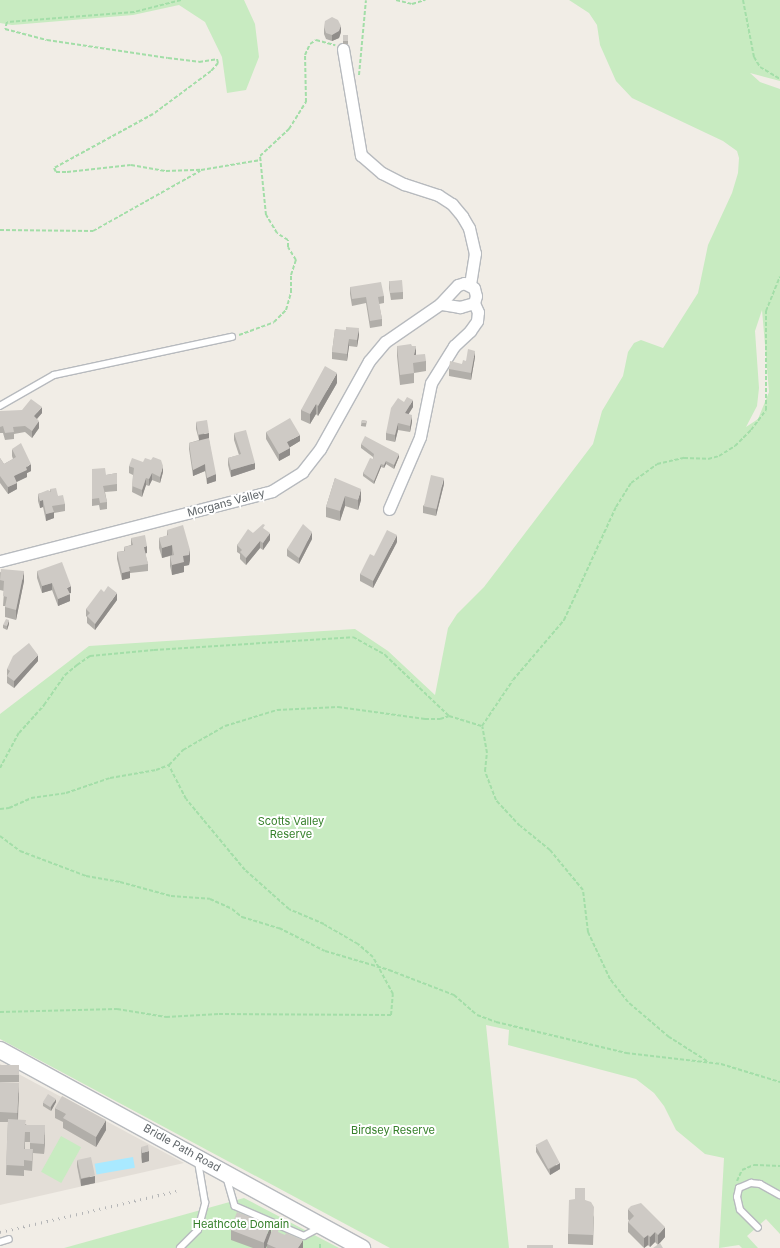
<!DOCTYPE html>
<style>
body{margin:0}
#map{position:relative;width:780px;height:1248px;overflow:hidden;background:#f1ede6;font-family:Inter,sans-serif}
div>[style]{position:absolute}
[style*='--x']{left:calc(var(--x)*1px);top:calc(var(--y)*1px);width:calc(var(--w)*1px);rotate:calc(var(--a)*1deg)}
.education>*{inset:0;background:#e3ded7}
.green>*{inset:0;background:#c8ebc1;transform-origin:0 0}
.water>*{inset:0;background:#a9e9ff;transform-origin:0 0}
.path>*{height:2px;margin-top:-1px;transform-origin:0;background:repeating-linear-gradient(90deg,#a3dea8 0 4px,transparent 0 6px)}
.roads{filter:drop-shadow(1px 0 #b7babe) drop-shadow(-1px 0 #b7babe) drop-shadow(0 1px #b7babe) drop-shadow(0 -1px #b7babe)}
.lane>*{height:5.5px;margin:-2.75px;padding:0 2.75px;transform-origin:2.75px;border-radius:2.75px;background:#fff}
.street>*{height:11px;margin:-5.5px;padding:0 5.5px;transform-origin:5.5px;border-radius:5.5px;background:#fff}
.secondary>*{height:16px;margin:-8px;padding:0 8px;transform-origin:8px;border-radius:8px;background:#fff}
.rail>*{height:3px;margin-top:-1.5px;transform-origin:0;background:repeating-linear-gradient(90deg,#b5b6b7 0 1px,transparent 0 6px)}
.wall>*{inset:0;background:#b1aea9;transform-origin:0 0}
.shaded-wall>*{inset:0;background:#908d8a}
.building>*{inset:0;background:#cecac5;transform-origin:0 0}
span{translate:-50% -50%;white-space:nowrap;text-align:center;line-height:1.15;-webkit-text-stroke:4px #fff;paint-order:stroke}
.street-label{font-size:11px;color:#5e6468}
.park-label{font-size:11px;color:#36802b}
</style>
<div id="map">
<div class="education">
<i style="clip-path:polygon(0 1064px,184px 1163px,0 1205px)"></i>
</div>
<div class="green">
<i style="clip-path:polygon(0 0,244px 0,255px 24px,259px 57px,246px 90px,227px 93px,222px 57px,205px 22px,179px 5px,133px 15px,12px 25px,0 23px)"></i>
<i style="clip-path:polygon(evenodd,569px 0,780px 0,780px 81px,750px 73px,760px 82px,780px 89px,780px 1234px,766px 1219px,747px 1236px,758px 1248px,742px 1248px,739px 1245px,719px 1248px,724px 1158px,705px 1154px,676px 1130px,664px 1106px,654px 1093px,636px 1079px,508px 1045px,509px 1030px,486px 1025px,509px 1248px,390px 1248px,0 1039px,0 714px,89px 646px,355px 629px,388px 651px,435px 695px,448px 628px,457px 614px,484px 587px,593px 444px,602px 411px,623px 376px,628px 352px,634px 343px,641px 340px,663px 348px,698px 293px,708px 245px,732px 193px,738px 173px,739px 158px,737px 151px,723px 141px,632px 98px,616px 81px,600px 45px,597px 25px,589px 13px,569px 0,762px 310px,769px 392px,758px 419px,746px 427px,757px 406px,759px 388px,755px 331px,762px 310px)"></i>
<i style="left:61px;top:1136px;width:23px;height:41px;rotate:29deg"></i>
<i style="clip-path:polygon(244px 1198px,339px 1248px,64px 1248px)"></i>
</div>
<div class="water">
<i style="left:133px;top:1157px;width:11px;height:39px;rotate:80deg"></i>
</div>
<div class="path">
<i style="--x:181;--y:0;--w:49;--a:165.7"></i>
<i style="--x:134;--y:12;--w:127;--a:175.5"></i>
<i style="--x:7;--y:22;--w:7;--a:106"></i>
<i style="--x:5;--y:29;--w:43;--a:14.7"></i>
<i style="--x:47;--y:40;--w:122;--a:8.5"></i>
<i style="--x:168;--y:58;--w:31;--a:7"></i>
<i style="--x:199;--y:62;--w:18;--a:-9"></i>
<i style="--x:217;--y:59;--w:4;--a:76"></i>
<i style="--x:218;--y:63;--w:11;--a:131"></i>
<i style="--x:211;--y:71;--w:72;--a:143.4"></i>
<i style="--x:153;--y:114;--w:113;--a:151.4"></i>
<i style="--x:54;--y:168;--w:4;--a:63"></i>
<i style="--x:56;--y:172;--w:11;--a:0"></i>
<i style="--x:67;--y:172;--w:64;--a:-6.2"></i>
<i style="--x:131;--y:165;--w:36;--a:10"></i>
<i style="--x:166;--y:171;--w:35;--a:-2"></i>
<i style="--x:201;--y:170;--w:61;--a:-9.5"></i>
<i style="--x:396;--y:0;--w:16;--a:14"></i>
<i style="--x:412;--y:4;--w:14;--a:-17"></i>
<i style="--x:743;--y:0;--w:58;--a:79.1"></i>
<i style="--x:754;--y:57;--w:12;--a:59"></i>
<i style="--x:760;--y:67;--w:23;--a:31"></i>
<i style="--x:359;--y:75;--w:75;--a:-84.7"></i>
<i style="--x:0;--y:230;--w:93;--a:0.6"></i>
<i style="--x:93;--y:231;--w:123;--a:-29.3"></i>
<i style="--x:239;--y:335;--w:37;--a:-20"></i>
<i style="--x:274;--y:322;--w:17;--a:-45"></i>
<i style="--x:286;--y:310;--w:19;--a:-74"></i>
<i style="--x:291;--y:292;--w:17;--a:-90"></i>
<i style="--x:291;--y:275;--w:16;--a:-72"></i>
<i style="--x:296;--y:260;--w:15;--a:-122"></i>
<i style="--x:288;--y:247;--w:7;--a:-90"></i>
<i style="--x:288;--y:240;--w:13;--a:-148"></i>
<i style="--x:277;--y:233;--w:21;--a:-121"></i>
<i style="--x:266;--y:215;--w:59;--a:-95.8"></i>
<i style="--x:260;--y:156;--w:40;--a:-43"></i>
<i style="--x:289;--y:129;--w:32;--a:-58"></i>
<i style="--x:306;--y:102;--w:47;--a:-91.2"></i>
<i style="--x:305;--y:55;--w:12;--a:-66"></i>
<i style="--x:310;--y:44;--w:7;--a:-34"></i>
<i style="--x:316;--y:40;--w:20;--a:15"></i>
<i style="--x:0;--y:768;--w:40;--a:-62"></i>
<i style="--x:19;--y:733;--w:38;--a:-48"></i>
<i style="--x:44;--y:705;--w:37;--a:-55"></i>
<i style="--x:65;--y:675;--w:16;--a:-40"></i>
<i style="--x:77;--y:665;--w:16;--a:-35"></i>
<i style="--x:90;--y:656;--w:64;--a:-5.4"></i>
<i style="--x:154;--y:650;--w:199;--a:-3.7"></i>
<i style="--x:353;--y:637;--w:37;--a:29"></i>
<i style="--x:385;--y:655;--w:88;--a:43.6"></i>
<i style="--x:449;--y:716;--w:34;--a:17"></i>
<i style="--x:0;--y:809;--w:9;--a:-6"></i>
<i style="--x:9;--y:808;--w:24;--a:-24"></i>
<i style="--x:31;--y:798;--w:35;--a:-8"></i>
<i style="--x:66;--y:793;--w:46;--a:-18.8"></i>
<i style="--x:110;--y:778;--w:47;--a:-9.9"></i>
<i style="--x:156;--y:770;--w:14;--a:-21"></i>
<i style="--x:169;--y:765;--w:21;--a:-47"></i>
<i style="--x:183;--y:750;--w:48;--a:-29.7"></i>
<i style="--x:225;--y:726;--w:54;--a:-17.1"></i>
<i style="--x:277;--y:710;--w:61;--a:-2.8"></i>
<i style="--x:338;--y:707;--w:88;--a:7.9"></i>
<i style="--x:425;--y:719;--w:15;--a:0"></i>
<i style="--x:440;--y:719;--w:9;--a:-18"></i>
<i style="--x:0;--y:836;--w:25;--a:37"></i>
<i style="--x:20;--y:851;--w:71;--a:20.7"></i>
<i style="--x:86;--y:876;--w:35;--a:10"></i>
<i style="--x:120;--y:882;--w:53;--a:15.4"></i>
<i style="--x:171;--y:896;--w:39;--a:4"></i>
<i style="--x:210;--y:899;--w:24;--a:24"></i>
<i style="--x:232;--y:909;--w:13;--a:39"></i>
<i style="--x:242;--y:917;--w:39;--a:17"></i>
<i style="--x:279;--y:928;--w:51;--a:26.6"></i>
<i style="--x:325;--y:951;--w:67;--a:16.5"></i>
<i style="--x:389;--y:970;--w:70;--a:21"></i>
<i style="--x:454;--y:995;--w:30;--a:41"></i>
<i style="--x:477;--y:1015;--w:20;--a:20"></i>
<i style="--x:496;--y:1022;--w:134;--a:13.4"></i>
<i style="--x:626;--y:1053;--w:96;--a:6.6"></i>
<i style="--x:721;--y:1064;--w:62;--a:17"></i>
<i style="--x:0;--y:1012;--w:117;--a:-1.5"></i>
<i style="--x:117;--y:1009;--w:50;--a:9.3"></i>
<i style="--x:166;--y:1017;--w:53;--a:-3.2"></i>
<i style="--x:219;--y:1014;--w:172;--a:0.3"></i>
<i style="--x:391;--y:1015;--w:21;--a:-85"></i>
<i style="--x:393;--y:994;--w:42;--a:-118.4"></i>
<i style="--x:373;--y:957;--w:20;--a:-139"></i>
<i style="--x:358;--y:944;--w:39;--a:-150"></i>
<i style="--x:324;--y:924;--w:38;--a:-157"></i>
<i style="--x:289;--y:909;--w:59;--a:-138.4"></i>
<i style="--x:245;--y:870;--w:92;--a:-129.7"></i>
<i style="--x:186;--y:799;--w:38;--a:-117"></i>
<i style="--x:707;--y:1061;--w:45;--a:-147.7"></i>
<i style="--x:669;--y:1037;--w:54;--a:-139.5"></i>
<i style="--x:628;--y:1002;--w:29;--a:-128"></i>
<i style="--x:610;--y:979;--w:52;--a:-115.1"></i>
<i style="--x:588;--y:932;--w:42;--a:-96.8"></i>
<i style="--x:583;--y:890;--w:52;--a:-129.5"></i>
<i style="--x:550;--y:850;--w:38;--a:-141"></i>
<i style="--x:520;--y:826;--w:35;--a:-133"></i>
<i style="--x:496;--y:800;--w:31;--a:-111"></i>
<i style="--x:485;--y:771;--w:18;--a:-84"></i>
<i style="--x:487;--y:753;--w:27;--a:-100"></i>
<i style="--x:482;--y:726;--w:55;--a:-56"></i>
<i style="--x:513;--y:680;--w:79;--a:-49.6"></i>
<i style="--x:564;--y:620;--w:124;--a:-65.3"></i>
<i style="--x:616;--y:507;--w:28;--a:-58"></i>
<i style="--x:631;--y:483;--w:32;--a:-36"></i>
<i style="--x:657;--y:464;--w:28;--a:-13"></i>
<i style="--x:684;--y:458;--w:24;--a:2"></i>
<i style="--x:708;--y:459;--w:11;--a:-15"></i>
<i style="--x:719;--y:456;--w:19;--a:-32"></i>
<i style="--x:735;--y:446;--w:23;--a:-45"></i>
<i style="--x:751;--y:430;--w:25;--a:-53"></i>
<i style="--x:766;--y:410;--w:99;--a:-90"></i>
<i style="--x:766;--y:311;--w:37;--a:-68"></i>
<i style="--x:737;--y:1181;--w:12;--a:-66"></i>
<i style="--x:742;--y:1170;--w:13;--a:-23"></i>
<i style="--x:754;--y:1165;--w:26;--a:2"></i>
<i style="--x:320;--y:1248;--w:5;--a:-90"></i>
</div>
<div class="roads">
<div class="lane">
<i style="--x:0;--y:406;--w:62;--a:-29.9"></i>
<i style="--x:54;--y:375;--w:182;--a:-12.1"></i>
<i style="--x:227;--y:1178;--w:29;--a:74"></i>
<i style="--x:235;--y:1206;--w:75;--a:23.5"></i>
<i style="--x:304;--y:1236;--w:19;--a:-28"></i>
<i style="--x:758;--y:1228;--w:25;--a:-135"></i>
<i style="--x:740;--y:1210;--w:13;--a:-103"></i>
<i style="--x:737;--y:1197;--w:9;--a:-77"></i>
<i style="--x:739;--y:1188;--w:13;--a:-23"></i>
<i style="--x:751;--y:1183;--w:9;--a:6"></i>
<i style="--x:760;--y:1184;--w:23;--a:29"></i>
<i style="--x:0;--y:1242;--w:9;--a:-18"></i>
<i style="--x:180;--y:1248;--w:25;--a:-45"></i>
<i style="--x:198;--y:1230;--w:28;--a:-75"></i>
<i style="--x:205;--y:1203;--w:42;--a:-99.7"></i>
</div>
<div class="street">
<i style="--x:343;--y:49;--w:108;--a:80.4"></i>
<i style="--x:361;--y:155;--w:28;--a:41"></i>
<i style="--x:382;--y:173;--w:25;--a:27"></i>
<i style="--x:404;--y:184;--w:36;--a:18"></i>
<i style="--x:438;--y:195;--w:17;--a:33"></i>
<i style="--x:452;--y:204;--w:16;--a:50"></i>
<i style="--x:462;--y:216;--w:14;--a:60"></i>
<i style="--x:469;--y:228;--w:26;--a:77"></i>
<i style="--x:475;--y:253;--w:32;--a:99"></i>
<i style="--x:389;--y:509;--w:78;--a:-66.7"></i>
<i style="--x:420;--y:437;--w:55;--a:-78.5"></i>
<i style="--x:431;--y:383;--w:44;--a:-58.1"></i>
<i style="--x:454;--y:346;--w:22;--a:-43"></i>
<i style="--x:470;--y:331;--w:12;--a:-55"></i>
<i style="--x:477;--y:321;--w:9;--a:-84"></i>
<i style="--x:478;--y:312;--w:10;--a:-114"></i>
<i style="--x:0;--y:561;--w:281;--a:-14.4"></i>
<i style="--x:272;--y:491;--w:36;--a:-32"></i>
<i style="--x:302;--y:472;--w:29;--a:-52"></i>
<i style="--x:320;--y:449;--w:101;--a:-60.9"></i>
<i style="--x:369;--y:361;--w:25;--a:-50"></i>
<i style="--x:385;--y:342;--w:67;--a:-34.6"></i>
<i style="--x:440;--y:304;--w:26;--a:-47"></i>
<i style="--x:458;--y:285;--w:6;--a:-18"></i>
<i style="--x:464;--y:283;--w:11;--a:27"></i>
<i style="--x:474;--y:288;--w:8;--a:76"></i>
<i style="--x:476;--y:296;--w:7;--a:106"></i>
<i style="--x:474;--y:303;--w:15;--a:164"></i>
<i style="--x:460;--y:307;--w:20;--a:-171"></i>
</div>
<div class="secondary">
<i style="--x:0;--y:1050;--w:413;--a:28.7"></i>
</div>
</div>
<div class="rail">
<i style="--x:0;--y:1232;--w:181;--a:-13.1"></i>
</div>
<div class="wall">
<i style="clip-path:polygon(324px 27px,341px 32px,339px 38px,332px 41px,326px 39px,324px 34px)"></i>
<i style="left:343px;top:35px;width:5px;height:9px"></i>
<i style="clip-path:polygon(389px 281px,403px 292px,403px 299px,391px 300px,389px 288px)"></i>
<i style="clip-path:polygon(350px 287px,384px 296px,384px 303px,379px 304px,382px 319px,382px 326px,370px 328px,366px 303px,352px 306px,350px 294px)"></i>
<i style="clip-path:polygon(335px 329px,359px 335px,357px 347px,349px 346px,347px 361px,332px 359px,332px 352px)"></i>
<i style="clip-path:polygon(397px 346px,412px 346px,416px 355px,426px 361px,426px 371px,414px 373px,414px 383px,400px 385px,397px 356px)"></i>
<i style="clip-path:polygon(475px 357px,471px 380px,449px 376px,449px 369px,462px 364px,466px 361px)"></i>
<i style="clip-path:polygon(337px 383px,318px 416px,316px 414px,310px 424px,301px 420px,301px 410px)"></i>
<i style="clip-path:polygon(404px 402px,413px 407px,408px 414px,412px 422px,410px 432px,398px 430px,395px 442px,386px 440px,386px 433px)"></i>
<i style="clip-path:polygon(0 411px,42px 413px,37px 419px,39px 428px,32px 438px,25px 432px,14px 434px,14px 439px,5px 440px,3px 433px,0 433px)"></i>
<i style="left:362px;top:420px;width:5px;height:6px;rotate:11deg"></i>
<i style="clip-path:polygon(196px 422px,209px 440px,216px 481px,207px 484px,205px 471px,193px 476px,189px 449px,189px 443px,199px 440px,196px 429px)"></i>
<i style="clip-path:polygon(266px 432px,300px 441px,290px 447px,290px 455px,279px 461px,266px 439px)"></i>
<i style="clip-path:polygon(234px 433px,255px 469px,231px 477px,228px 465px,228px 458px,239px 455px,234px 440px)"></i>
<i style="clip-path:polygon(361px 444px,399px 457px,394px 469px,386px 464px,384px 468px,381px 467px,374px 484px,363px 476px,363px 473px,373px 459px,373px 457px,361px 448px)"></i>
<i style="clip-path:polygon(12px 449px,31px 471px,27px 473px,27px 477px,17px 482px,17px 489px,8px 494px,0 483px,0 458px,4px 464px,13px 459px,12px 456px)"></i>
<i style="clip-path:polygon(129px 466px,163px 472px,160px 483px,152px 480px,149px 486px,146px 485px,142px 497px,132px 492px,133px 475px,129px 473px)"></i>
<i style="clip-path:polygon(92px 469px,106px 475px,117px 473px,117px 491px,105px 492px,107px 502px,107px 509px,100px 510px,99px 505px,92px 506px)"></i>
<i style="clip-path:polygon(335px 478px,361px 500px,358px 510px,345px 506px,340px 521px,326px 517px,326px 507px)"></i>
<i style="clip-path:polygon(444px 484px,436px 516px,423px 513px,423px 506px)"></i>
<i style="clip-path:polygon(50px 489px,58px 496px,65px 504px,65px 511px,54px 513px,54px 518px,46px 521px,43px 507px,40px 508px,38px 501px,38px 494px,50px 491px)"></i>
<i style="clip-path:polygon(167px 530px,190px 560px,189px 565px,184px 566px,184px 572px,172px 575px,170px 566px,170px 556px,162px 558px,159px 548px,159px 538px,167px 536px)"></i>
<i style="clip-path:polygon(265px 530px,270px 540px,263px 550px,260px 548px,246px 565px,240px 559px,240px 554px,237px 552px,237px 545px,253px 533px)"></i>
<i style="clip-path:polygon(131px 538px,147px 553px,145px 553px,148px 564px,148px 571px,130px 573px,130px 578px,122px 580px,117px 559px,117px 552px,124px 551px,124px 547px,131px 545px)"></i>
<i style="clip-path:polygon(312px 539px,299px 564px,287px 556px,287px 549px)"></i>
<i style="clip-path:polygon(397px 542px,373px 588px,360px 581px,360px 574px)"></i>
<i style="clip-path:polygon(37px 571px,71px 593px,69px 593px,70px 601px,58px 606px,52px 590px,42px 593px,37px 578px)"></i>
<i style="clip-path:polygon(0 572px,24px 581px,16px 620px,5px 617px,5px 606px,3px 606px,4px 591px,0 590px)"></i>
<i style="clip-path:polygon(117px 600px,95px 630px,87px 623px,87px 617px,86px 616px,86px 609px)"></i>
<i style="clip-path:polygon(9px 624px,7px 630px,3px 628px,3px 625px)"></i>
<i style="clip-path:polygon(38px 661px,14px 688px,7px 683px,7px 669px)"></i>
<i style="left:0;top:1065px;width:19px;height:17px"></i>
<i style="clip-path:polygon(evenodd,0 1082px,19px 1093px,18px 1120px,45px 1135px,44px 1154px,33px 1153px,32px 1171px,24px 1170px,24px 1176px,6px 1175px,8px 1122px,0 1122px,0 1082px,25px 1142px,30px 1142px,30px 1149px,25px 1149px,25px 1142px)"></i>
<i style="clip-path:polygon(56px 1102px,51px 1111px,43px 1106px,43px 1103px)"></i>
<i style="clip-path:polygon(55px 1108px,106px 1130px,96px 1147px,63px 1128px,63px 1122px,55px 1118px)"></i>
<i style="clip-path:polygon(536px 1146px,560px 1169px,550px 1175px,536px 1152px)"></i>
<i style="clip-path:polygon(141px 1147px,149px 1161px,142px 1163px,141px 1157px)"></i>
<i style="clip-path:polygon(77px 1160px,95px 1183px,81px 1186px,77px 1166px)"></i>
<i style="clip-path:polygon(585px 1200px,594px 1217px,593px 1245px,568px 1244px,568px 1234px)"></i>
<i style="clip-path:polygon(628px 1209px,665px 1237px,658px 1245px,655px 1242px,650px 1247px,648px 1245px,644px 1248px,628px 1232px,628px 1222px,629px 1221px,628px 1219px)"></i>
<i style="clip-path:polygon(231px 1230px,271px 1234px,279px 1233px,303px 1248px,267px 1248px,267px 1245px,266px 1248px,253px 1248px,231px 1240px)"></i>
</div>
<div class="shaded-wall">
<i style="clip-path:polygon(341px 26px,341px 32px,339px 38px,332px 41px,332px 35px)"></i>
<i style="clip-path:polygon(359px 328px,359px 335px,357px 347px,357px 340px)"></i>
<i style="clip-path:polygon(349px 339px,349px 346px,347px 361px,347px 354px)"></i>
<i style="clip-path:polygon(416px 346px,416px 356px,414px 355px)"></i>
<i style="clip-path:polygon(475px 351px,475px 357px,471px 380px,471px 373px)"></i>
<i style="clip-path:polygon(337px 373px,337px 383px,318px 416px,318px 406px)"></i>
<i style="clip-path:polygon(413px 400px,413px 407px,405px 420px,405px 413px)"></i>
<i style="clip-path:polygon(316px 404px,316px 414px,310px 424px,310px 414px)"></i>
<i style="clip-path:polygon(42px 407px,42px 413px,34px 422px,34px 416px)"></i>
<i style="clip-path:polygon(412px 415px,412px 422px,410px 432px,410px 426px)"></i>
<i style="clip-path:polygon(39px 421px,39px 428px,32px 438px,32px 431px)"></i>
<i style="clip-path:polygon(398px 423px,398px 430px,395px 442px,395px 435px)"></i>
<i style="clip-path:polygon(209px 433px,209px 440px,199px 442px,199px 435px)"></i>
<i style="clip-path:polygon(300px 435px,300px 441px,287px 449px,287px 442px)"></i>
<i style="clip-path:polygon(290px 448px,290px 455px,279px 461px,279px 454px)"></i>
<i style="clip-path:polygon(399px 454px,399px 457px,394px 469px,394px 465px)"></i>
<i style="clip-path:polygon(386px 461px,386px 464px,384px 468px,384px 465px)"></i>
<i style="clip-path:polygon(255px 463px,255px 469px,231px 477px,231px 470px)"></i>
<i style="clip-path:polygon(31px 464px,31px 471px,27px 473px,27px 477px,14px 483px,14px 476px)"></i>
<i style="clip-path:polygon(205px 464px,205px 471px,193px 476px,193px 470px)"></i>
<i style="clip-path:polygon(381px 464px,381px 467px,374px 484px,374px 481px)"></i>
<i style="clip-path:polygon(163px 466px,163px 472px,160px 483px,160px 477px)"></i>
<i style="clip-path:polygon(152px 473px,152px 480px,149px 486px,149px 479px)"></i>
<i style="clip-path:polygon(216px 474px,216px 481px,207px 484px,207px 478px)"></i>
<i style="clip-path:polygon(146px 478px,146px 485px,142px 497px,142px 490px)"></i>
<i style="clip-path:polygon(444px 478px,444px 484px,436px 516px,436px 510px)"></i>
<i style="clip-path:polygon(17px 483px,17px 489px,8px 494px,8px 487px)"></i>
<i style="clip-path:polygon(361px 489px,361px 500px,358px 510px,358px 500px)"></i>
<i style="clip-path:polygon(345px 496px,345px 506px,340px 521px,340px 511px)"></i>
<i style="clip-path:polygon(43px 500px,43px 507px,40px 508px,40px 501px)"></i>
<i style="clip-path:polygon(54px 512px,54px 518px,46px 521px,46px 514px)"></i>
<i style="clip-path:polygon(312px 532px,312px 539px,299px 564px,299px 558px)"></i>
<i style="clip-path:polygon(270px 533px,270px 540px,263px 550px,263px 543px)"></i>
<i style="clip-path:polygon(397px 535px,397px 542px,373px 588px,373px 581px)"></i>
<i style="clip-path:polygon(260px 541px,260px 548px,246px 565px,246px 558px)"></i>
<i style="clip-path:polygon(172px 545px,172px 555px,162px 558px,162px 548px)"></i>
<i style="clip-path:polygon(147px 546px,147px 553px,144px 554px,144px 547px)"></i>
<i style="clip-path:polygon(190px 550px,190px 560px,189px 565px,184px 566px,184px 572px,172px 575px,172px 565px)"></i>
<i style="clip-path:polygon(24px 571px,24px 581px,16px 620px,16px 610px)"></i>
<i style="clip-path:polygon(130px 571px,130px 578px,122px 580px,122px 573px)"></i>
<i style="clip-path:polygon(52px 583px,52px 590px,42px 593px,42px 586px)"></i>
<i style="clip-path:polygon(71px 586px,71px 593px,67px 594px,67px 588px)"></i>
<i style="clip-path:polygon(117px 593px,117px 600px,95px 630px,95px 624px)"></i>
<i style="clip-path:polygon(70px 594px,70px 601px,58px 606px,58px 599px)"></i>
<i style="clip-path:polygon(9px 620px,9px 624px,7px 630px,7px 626px)"></i>
<i style="clip-path:polygon(38px 655px,38px 661px,14px 688px,14px 681px)"></i>
<i style="clip-path:polygon(19px 1083px,19px 1093px,17px 1122px,17px 1112px)"></i>
<i style="clip-path:polygon(56px 1099px,56px 1102px,51px 1111px,51px 1107px)"></i>
<i style="clip-path:polygon(106px 1120px,106px 1130px,96px 1147px,96px 1137px)"></i>
<i style="clip-path:polygon(45px 1125px,45px 1135px,44px 1154px,44px 1144px)"></i>
<i style="clip-path:polygon(149px 1151px,149px 1161px,142px 1163px,142px 1153px)"></i>
<i style="clip-path:polygon(560px 1163px,560px 1169px,550px 1175px,550px 1169px)"></i>
<i style="clip-path:polygon(95px 1176px,95px 1183px,81px 1186px,81px 1179px)"></i>
<i style="clip-path:polygon(271px 1225px,271px 1235px,266px 1248px,264px 1248px,264px 1242px)"></i>
<i style="clip-path:polygon(665px 1227px,665px 1237px,658px 1245px,658px 1235px)"></i>
<i style="clip-path:polygon(655px 1232px,655px 1242px,650px 1247px,650px 1237px)"></i>
<i style="clip-path:polygon(648px 1235px,648px 1245px,644px 1248px,644px 1238px)"></i>
<i style="clip-path:polygon(303px 1240px,303px 1248px,298px 1248px)"></i>
</div>
<div class="building">
<i style="clip-path:polygon(332px 17px,338px 20px,341px 26px,339px 31px,332px 35px,326px 33px,324px 27px,325px 21px)"></i>
<i style="left:343px;top:35px;width:5px;height:6px"></i>
<i style="left:402px;top:280px;width:12px;height:13px;rotate:85deg"></i>
<i style="clip-path:polygon(381px 282px,384px 296px,378px 297px,382px 319px,370px 321px,366px 297px,352px 299px,350px 287px)"></i>
<i style="clip-path:polygon(346px 327px,359px 328px,357px 340px,349px 339px,347px 354px,332px 352px,335px 329px,346px 330px)"></i>
<i style="clip-path:polygon(411px 344px,412px 346px,416px 346px,414px 355px,425px 354px,426px 361px,413px 363px,414px 373px,400px 375px,397px 346px)"></i>
<i style="clip-path:polygon(468px 349px,475px 351px,471px 373px,449px 369px,450px 361px,462px 364px,463px 360px,466px 361px)"></i>
<i style="clip-path:polygon(325px 366px,337px 373px,318px 406px,316px 404px,310px 414px,301px 410px)"></i>
<i style="clip-path:polygon(407px 397px,413px 400px,405px 413px,412px 415px,410px 426px,398px 423px,395px 435px,386px 433px,391px 408px,398px 398px,404px 402px)"></i>
<i style="clip-path:polygon(31px 399px,42px 407px,34px 416px,39px 421px,32px 431px,25px 426px,13px 427px,14px 432px,5px 433px,3px 426px,0 427px,0 411px,22px 410px)"></i>
<i style="clip-path:polygon(290px 418px,300px 435px,287px 442px,290px 448px,279px 454px,266px 432px)"></i>
<i style="left:207px;top:420px;width:13px;height:11px;rotate:81deg"></i>
<i style="clip-path:polygon(362px 420px,367px 421px,366px 423px,361px 423px)"></i>
<i style="clip-path:polygon(246px 430px,255px 463px,231px 470px,228px 458px,241px 454px,234px 433px)"></i>
<i style="clip-path:polygon(365px 436px,399px 454px,394px 465px,386px 461px,384px 465px,381px 464px,374px 481px,363px 473px,370px 458px,373px 459px,374px 454px,361px 444px)"></i>
<i style="clip-path:polygon(209px 438px,216px 474px,207px 478px,205px 464px,193px 470px,189px 443px)"></i>
<i style="clip-path:polygon(21px 443px,31px 464px,26px 467px,27px 470px,14px 476px,17px 483px,8px 487px,0 476px,0 458px,4px 464px,16px 457px,12px 449px)"></i>
<i style="clip-path:polygon(153px 457px,161px 460px,163px 466px,160px 477px,152px 473px,149px 479px,146px 478px,142px 490px,132px 486px,134px 468px,129px 466px,132px 458px,143px 462px,145px 458px,151px 460px)"></i>
<i style="clip-path:polygon(105px 468px,106px 475px,117px 473px,117px 484px,103px 486px,107px 502px,100px 503px,99px 498px,92px 499px,92px 469px)"></i>
<i style="left:431px;top:475px;width:13px;height:32px;rotate:13deg"></i>
<i style="clip-path:polygon(335px 478px,361px 489px,358px 500px,345px 496px,340px 511px,326px 507px)"></i>
<i style="clip-path:polygon(56px 488px,58px 496px,63px 495px,65px 504px,52px 506px,54px 512px,46px 514px,43px 500px,40px 501px,38px 494px,48px 490px,51px 492px,50px 489px)"></i>
<i style="clip-path:polygon(263px 524px,265px 525px,263px 528px,270px 533px,263px 543px,260px 541px,246px 558px,240px 552px,242px 550px,237px 545px,248px 529px,253px 533px)"></i>
<i style="clip-path:polygon(303px 524px,312px 532px,299px 558px,287px 549px)"></i>
<i style="clip-path:polygon(183px 525px,190px 550px,189px 555px,183px 556px,184px 562px,172px 565px,170px 556px,174px 555px,172px 545px,162px 548px,159px 538px,168px 535px,167px 530px)"></i>
<i style="clip-path:polygon(387px 530px,397px 535px,373px 581px,360px 574px,370px 554px,374px 556px)"></i>
<i style="clip-path:polygon(145px 535px,147px 546px,144px 547px,148px 564px,129px 567px,130px 571px,122px 573px,117px 552px,125px 551px,124px 547px,133px 545px,131px 538px)"></i>
<i style="clip-path:polygon(62px 562px,71px 586px,67px 588px,70px 594px,58px 599px,52px 583px,42px 586px,37px 571px)"></i>
<i style="clip-path:polygon(1px 569px,24px 571px,16px 610px,5px 607px,7px 597px,3px 596px,4px 581px,0 580px)"></i>
<i style="clip-path:polygon(108px 586px,117px 593px,95px 624px,87px 616px,90px 613px,86px 609px,101px 589px,104px 592px)"></i>
<i style="clip-path:polygon(6px 619px,9px 620px,7px 626px,3px 625px)"></i>
<i style="clip-path:polygon(29px 643px,38px 655px,14px 681px,7px 676px,10px 671px,7px 669px,13px 656px)"></i>
<i style="left:0;top:1065px;width:19px;height:10px"></i>
<i style="left:0;top:1082px;width:19px;height:30px;rotate:3deg"></i>
<i style="left:48px;top:1094px;width:9px;height:10px;rotate:32deg"></i>
<i style="clip-path:polygon(62px 1096px,106px 1120px,96px 1137px,63px 1118px,66px 1114px,55px 1108px)"></i>
<i style="clip-path:polygon(8px 1119px,26px 1120px,25px 1125px,45px 1125px,44px 1144px,30px 1143px,30px 1132px,25px 1132px,24px 1149px,33px 1149px,32px 1161px,24px 1160px,24px 1166px,6px 1165px)"></i>
<i style="left:547px;top:1139px;width:27px;height:13px;rotate:62deg"></i>
<i style="clip-path:polygon(148px 1145px,149px 1151px,142px 1153px,141px 1147px)"></i>
<i style="left:91px;top:1157px;width:19px;height:14px;rotate:78deg"></i>
<i style="clip-path:polygon(575px 1188px,585px 1188px,585px 1200px,591px 1202px,594px 1207px,593px 1235px,568px 1234px,569px 1200px,575px 1199px)"></i>
<i style="clip-path:polygon(641px 1203px,665px 1227px,658px 1235px,655px 1232px,650px 1237px,648px 1235px,644px 1238px,628px 1222px,634px 1216px,628px 1209px,631px 1206px)"></i>
<i style="left:237px;top:1212px;width:36px;height:19px;rotate:21deg"></i>
<i style="clip-path:polygon(273px 1227px,279px 1229px,278px 1232px,285px 1235px,286px 1233px,303px 1240px,298px 1248px,276px 1248px,267px 1244px)"></i>
<i style="clip-path:polygon(660px 1243px,663px 1248px,653px 1248px)"></i>
<i style="left:527px;top:1245px;width:26px;height:3px"></i>
</div>
<div class="street-label">
<span style="left:226px;top:503px;rotate:-15deg">Morgans Valley</span>
<span style="left:182px;top:1148px;rotate:29deg">Bridle Path Road</span>
</div>
<div class="park-label">
<span style="left:291px;top:828px">Scotts Valley<br>Reserve</span>
<span style="left:393px;top:1130px">Birdsey Reserve</span>
<span style="left:241px;top:1224px">Heathcote Domain</span>
</div>
</div>
